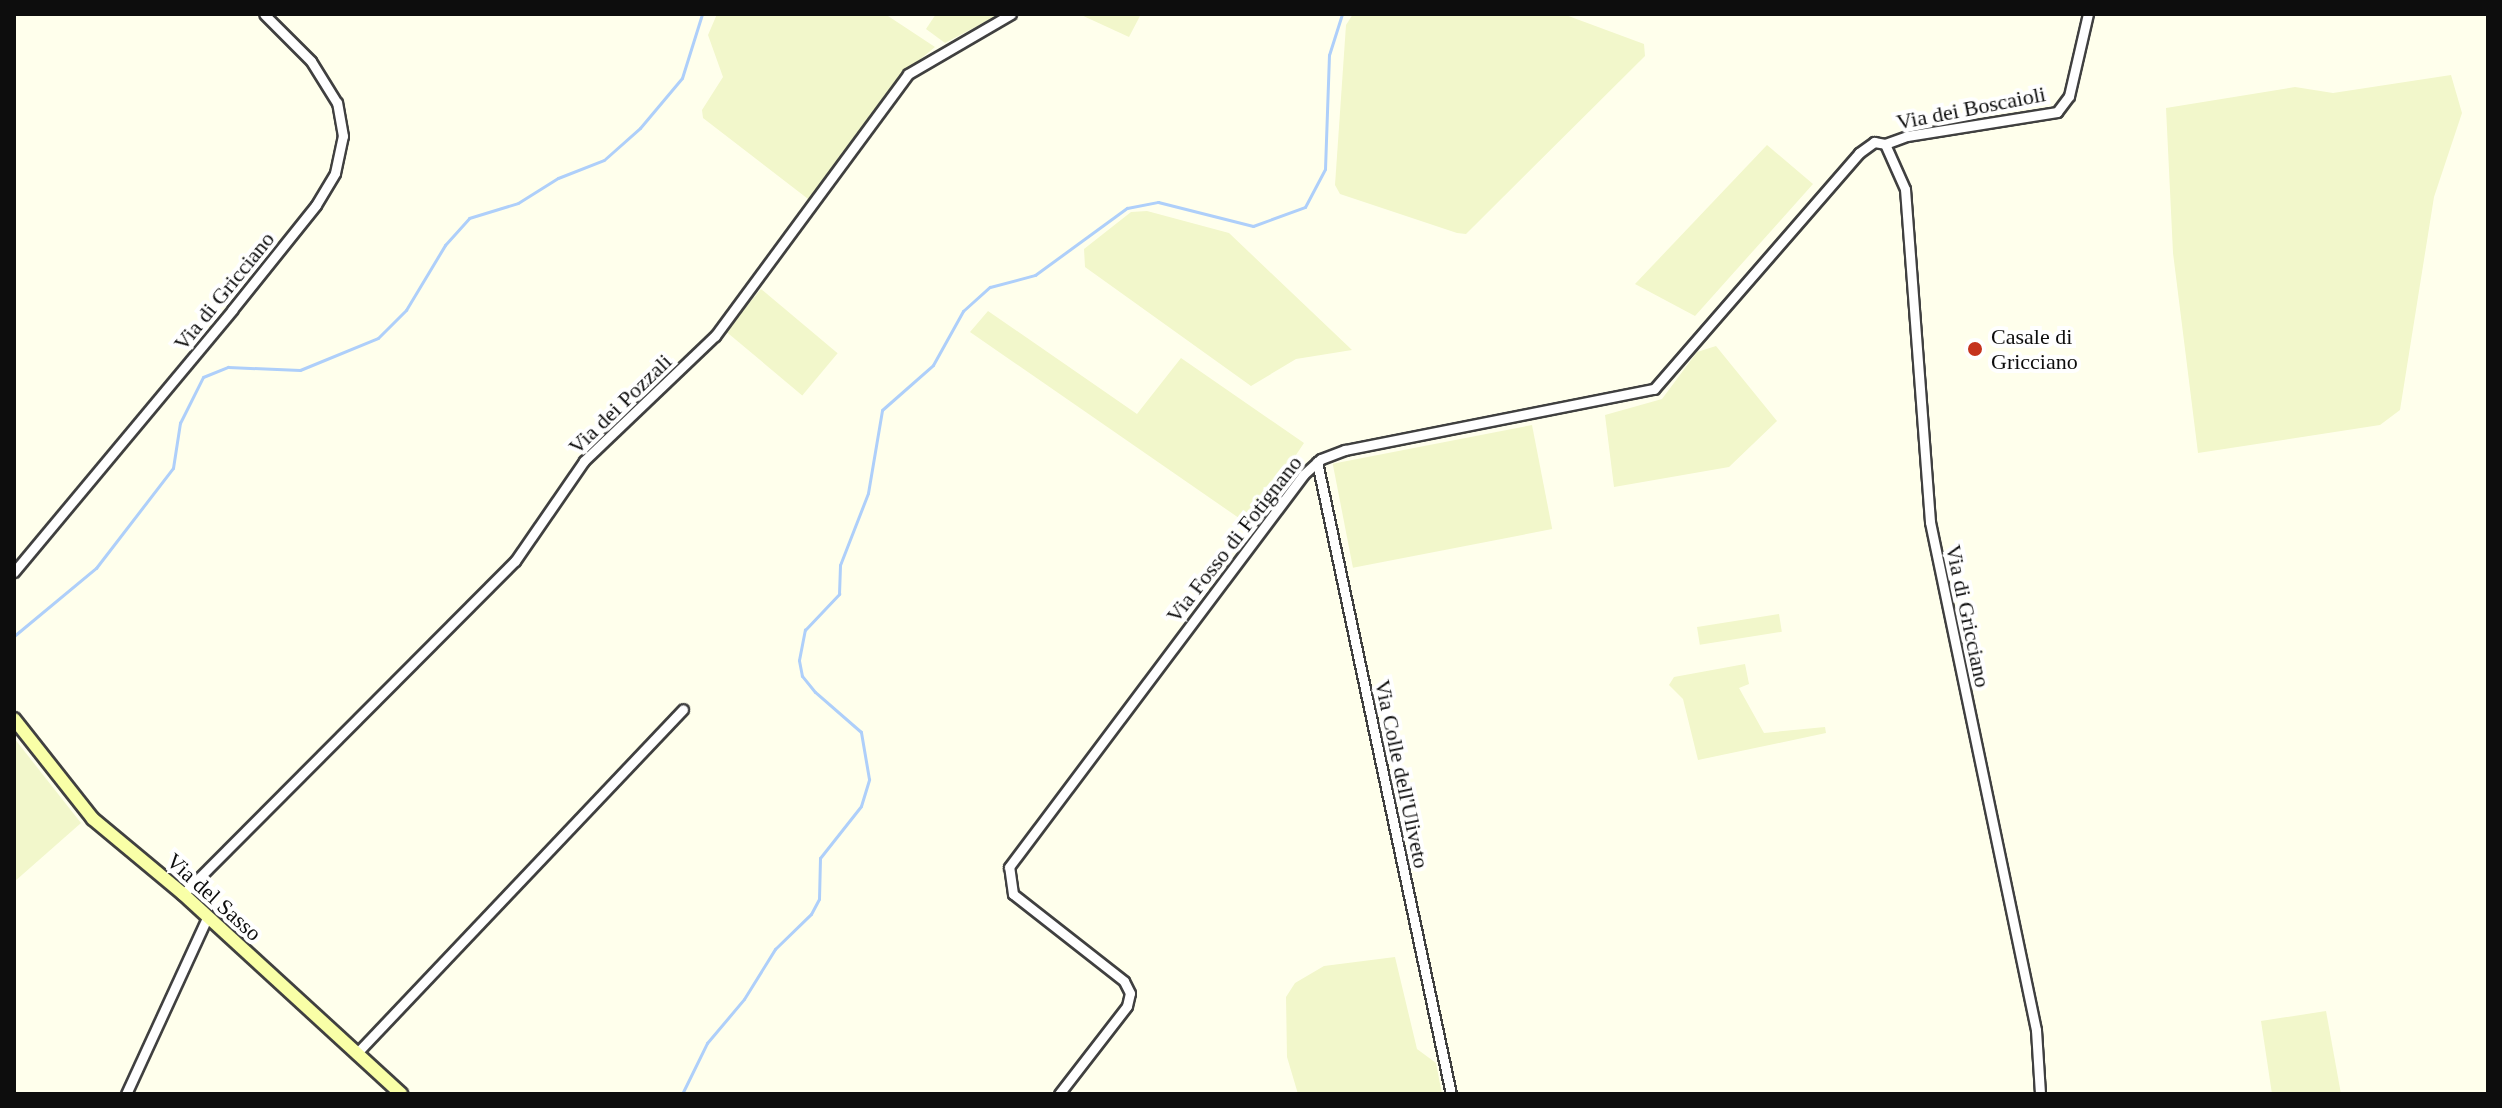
<!DOCTYPE html>
<style>
body{margin:0}
#map{position:relative;width:2502px;height:1108px;overflow:hidden;background:#ffffec;font-family:"Times New Roman",serif}
div>[style]{position:absolute}
[style*='--x']{left:calc(var(--x)*1px);top:calc(var(--y)*1px);width:calc(var(--w)*1px);rotate:calc(var(--a)*1deg)}
.farmland>*{inset:0;background:#f2f7cb;transform-origin:0 0}
.stream>*{height:3px;margin:-1.5px;padding:0 1.5px;transform-origin:1.5px;border-radius:1.5px;background:#aecffa}
.roads{filter:drop-shadow(2px 0 #404040) drop-shadow(-2px 0 #404040) drop-shadow(0 2px #404040) drop-shadow(0 -2px #404040)}
.street>*{height:9px;margin:-4.5px;padding:0 4.5px;transform-origin:4.5px;border-radius:4.5px;background:#fff}
.secondary>*{height:12px;margin:-6px;padding:0 6px;transform-origin:6px;border-radius:6px;background:#f9ffa7}
.dots>*{width:22px;height:22px;translate:-50% -50%;box-sizing:border-box;border:4px solid #fff;border-radius:50%}
span{translate:-50% -50%;white-space:nowrap;text-align:center;line-height:1.15;-webkit-text-stroke:8px #fff;paint-order:stroke}
.street-label{font-size:22px;color:#0d0d0d}
.poi-label{font-size:22px;color:#0d0d0d}
.left{translate:0 -50%;text-align:left}
.frame{position:absolute;inset:0;border:16px solid #0d0d0d;pointer-events:none}
</style>
<div id="map">
<div class="farmland">
<i style="clip-path:polygon(717px 14px,885px 14px,935px 47px,900px 76px,812px 202px,703px 118px,702px 110px,723px 77px,708px 35px)"></i>
<i style="clip-path:polygon(936px 14px,1000px 14px,945px 43px,926px 29px)"></i>
<i style="clip-path:polygon(1079px 14px,1141px 14px,1129px 37px)"></i>
<i style="clip-path:polygon(1353px 14px,1563px 14px,1644px 44px,1645px 56px,1466px 234px,1457px 233px,1340px 194px,1335px 185px,1346px 25px)"></i>
<i style="clip-path:polygon(2451px 75px,2462px 113px,2434px 197px,2400px 410px,2380px 425px,2198px 453px,2173px 253px,2166px 108px,2295px 87px,2333px 93px)"></i>
<i style="clip-path:polygon(1767px 145px,1813px 184px,1695px 316px,1635px 284px)"></i>
<i style="clip-path:polygon(1147px 211px,1229px 233px,1352px 350px,1296px 359px,1251px 386px,1085px 267px,1084px 249px,1131px 212px)"></i>
<i style="left:761px;top:289px;width:100px;height:55px;rotate:40deg"></i>
<i style="clip-path:polygon(988px 311px,1137px 414px,1181px 358px,1304px 443px,1249px 525px,970px 332px)"></i>
<i style="clip-path:polygon(1716px 346px,1777px 421px,1729px 467px,1614px 487px,1605px 415px,1662px 399px,1697px 352px)"></i>
<i style="left:1532px;top:425px;width:106px;height:203px;rotate:79deg"></i>
<i style="left:1779px;top:614px;width:18px;height:83px;rotate:81deg"></i>
<i style="clip-path:polygon(1745px 664px,1749px 684px,1739px 688px,1764px 733px,1825px 727px,1826px 733px,1698px 760px,1683px 699px,1669px 685px,1674px 677px)"></i>
<i style="clip-path:polygon(14px 738px,81px 823px,14px 882px)"></i>
<i style="clip-path:polygon(1395px 957px,1417px 1049px,1436px 1063px,1442px 1094px,1298px 1094px,1287px 1057px,1286px 997px,1295px 983px,1324px 966px)"></i>
<i style="clip-path:polygon(2326px 1011px,2341px 1094px,2272px 1094px,2261px 1021px)"></i>
</div>
<div class="stream">
<i style="--x:14;--y:636;--w:107;--a:-39.7"></i>
<i style="--x:96;--y:568;--w:126;--a:-52.4"></i>
<i style="--x:173;--y:468;--w:46;--a:-81.2"></i>
<i style="--x:180;--y:423;--w:51;--a:-63.4"></i>
<i style="--x:203;--y:377;--w:27;--a:-22"></i>
<i style="--x:228;--y:367;--w:72;--a:2.4"></i>
<i style="--x:300;--y:370;--w:84;--a:-22.3"></i>
<i style="--x:378;--y:338;--w:40;--a:-45"></i>
<i style="--x:406;--y:310;--w:76;--a:-59"></i>
<i style="--x:445;--y:245;--w:36;--a:-48"></i>
<i style="--x:469;--y:218;--w:51;--a:-17"></i>
<i style="--x:518;--y:203;--w:47;--a:-32"></i>
<i style="--x:558;--y:178;--w:49;--a:-21.4"></i>
<i style="--x:604;--y:160;--w:48;--a:-41.6"></i>
<i style="--x:640;--y:128;--w:65;--a:-50"></i>
<i style="--x:682;--y:78;--w:67;--a:-72.6"></i>
<i style="--x:682;--y:1094;--w:57;--a:-63.9"></i>
<i style="--x:707;--y:1043;--w:57;--a:-49.9"></i>
<i style="--x:744;--y:999;--w:59;--a:-58.2"></i>
<i style="--x:775;--y:949;--w:50;--a:-44.2"></i>
<i style="--x:811;--y:914;--w:17;--a:-62"></i>
<i style="--x:819;--y:899;--w:41;--a:-88.6"></i>
<i style="--x:820;--y:858;--w:66;--a:-51.7"></i>
<i style="--x:861;--y:806;--w:28;--a:-73"></i>
<i style="--x:869;--y:779;--w:48;--a:-99.7"></i>
<i style="--x:861;--y:732;--w:61;--a:-139"></i>
<i style="--x:815;--y:692;--w:21;--a:-129"></i>
<i style="--x:802;--y:676;--w:16;--a:-101"></i>
<i style="--x:799;--y:660;--w:31;--a:-79"></i>
<i style="--x:805;--y:630;--w:50;--a:-46.6"></i>
<i style="--x:839;--y:594;--w:29;--a:-88"></i>
<i style="--x:840;--y:565;--w:77;--a:-68.7"></i>
<i style="--x:868;--y:493;--w:84;--a:-80.4"></i>
<i style="--x:882;--y:410;--w:68;--a:-41.4"></i>
<i style="--x:933;--y:365;--w:62;--a:-60.9"></i>
<i style="--x:963;--y:311;--w:36;--a:-42"></i>
<i style="--x:990;--y:287;--w:47;--a:-14.9"></i>
<i style="--x:1035;--y:275;--w:114;--a:-36.1"></i>
<i style="--x:1127;--y:208;--w:32;--a:-11"></i>
<i style="--x:1158;--y:202;--w:98;--a:14.2"></i>
<i style="--x:1253;--y:226;--w:55;--a:-20.1"></i>
<i style="--x:1305;--y:207;--w:43;--a:-62.2"></i>
<i style="--x:1325;--y:169;--w:114;--a:-88"></i>
<i style="--x:1329;--y:55;--w:43;--a:-72.4"></i>
</div>
<div class="roads">
<div class="street">
<i style="--x:1885;--y:144;--w:49;--a:66"></i>
<i style="--x:1905;--y:189;--w:334;--a:85.7"></i>
<i style="--x:1930;--y:522;--w:519;--a:78.21"></i>
<i style="--x:2036;--y:1030;--w:64;--a:86.4"></i>
<i style="--x:1885;--y:144;--w:23;--a:-20"></i>
<i style="--x:1907;--y:136;--w:152;--a:-9.1"></i>
<i style="--x:2057;--y:112;--w:20;--a:-53"></i>
<i style="--x:2069;--y:96;--w:84;--a:-77"></i>
<i style="--x:1317;--y:462;--w:646;--a:78.03"></i>
<i style="--x:14;--y:572;--w:341;--a:-50.2"></i>
<i style="--x:232;--y:310;--w:134;--a:-51.3"></i>
<i style="--x:316;--y:205;--w:37;--a:-59"></i>
<i style="--x:335;--y:173;--w:38;--a:-78"></i>
<i style="--x:343;--y:136;--w:34;--a:-100"></i>
<i style="--x:337;--y:103;--w:49;--a:-121.8"></i>
<i style="--x:311;--y:61;--w:66;--a:-135"></i>
<i style="--x:183;--y:894;--w:470;--a:-45.1"></i>
<i style="--x:515;--y:561;--w:121;--a:-55.4"></i>
<i style="--x:584;--y:461;--w:181;--a:-43.7"></i>
<i style="--x:715;--y:336;--w:325;--a:-53.6"></i>
<i style="--x:908;--y:74;--w:119;--a:-30.2"></i>
<i style="--x:356;--y:1054;--w:475;--a:-46.5"></i>
<i style="--x:126;--y:1094;--w:196;--a:-65.3"></i>
<i style="--x:1059;--y:1094;--w:111;--a:-52.3"></i>
<i style="--x:1127;--y:1006;--w:13;--a:-77"></i>
<i style="--x:1130;--y:993;--w:13;--a:-117"></i>
<i style="--x:1124;--y:981;--w:141;--a:-141.9"></i>
<i style="--x:1013;--y:894;--w:27;--a:-98"></i>
<i style="--x:1009;--y:867;--w:490;--a:-53.1"></i>
<i style="--x:1303;--y:475;--w:24;--a:-42"></i>
<i style="--x:1321;--y:459;--w:26;--a:-21"></i>
<i style="--x:1345;--y:450;--w:315;--a:-11.2"></i>
<i style="--x:1654;--y:389;--w:313;--a:-49"></i>
<i style="--x:1859;--y:153;--w:19;--a:-36"></i>
<i style="--x:1874;--y:142;--w:11;--a:10"></i>
</div>
<div class="secondary">
<i style="--x:14;--y:719;--w:127;--a:51.7"></i>
<i style="--x:93;--y:819;--w:117;--a:39.8"></i>
<i style="--x:183;--y:894;--w:296;--a:42.5"></i>
</div>
</div>
<div class="dots">
<i style="left:1975px;top:349px;background:#c5331d"></i>
</div>
<div class="street-label">
<span style="left:1971px;top:108px;rotate:-11deg">Via dei Boscaioli</span>
<span style="left:224px;top:291px;rotate:-51deg">Via di Gricciano</span>
<span style="left:620px;top:404px;rotate:-44deg">Via dei Pozzali</span>
<span style="left:1234px;top:539px;rotate:-52deg">Via Fosso di Fotignano</span>
<span style="left:1968px;top:616px;rotate:78deg">Via di Gricciano</span>
<span style="left:1402px;top:774px;rotate:78deg">Via Colle dell'Uliveto</span>
<span style="left:214px;top:897px;rotate:42deg">Via del Sasso</span>
</div>
<div class="poi-label">
<span class="left" style="left:1991px;top:349px">Casale di<br>Gricciano</span>
</div>
<div class="frame"></div>
</div>
